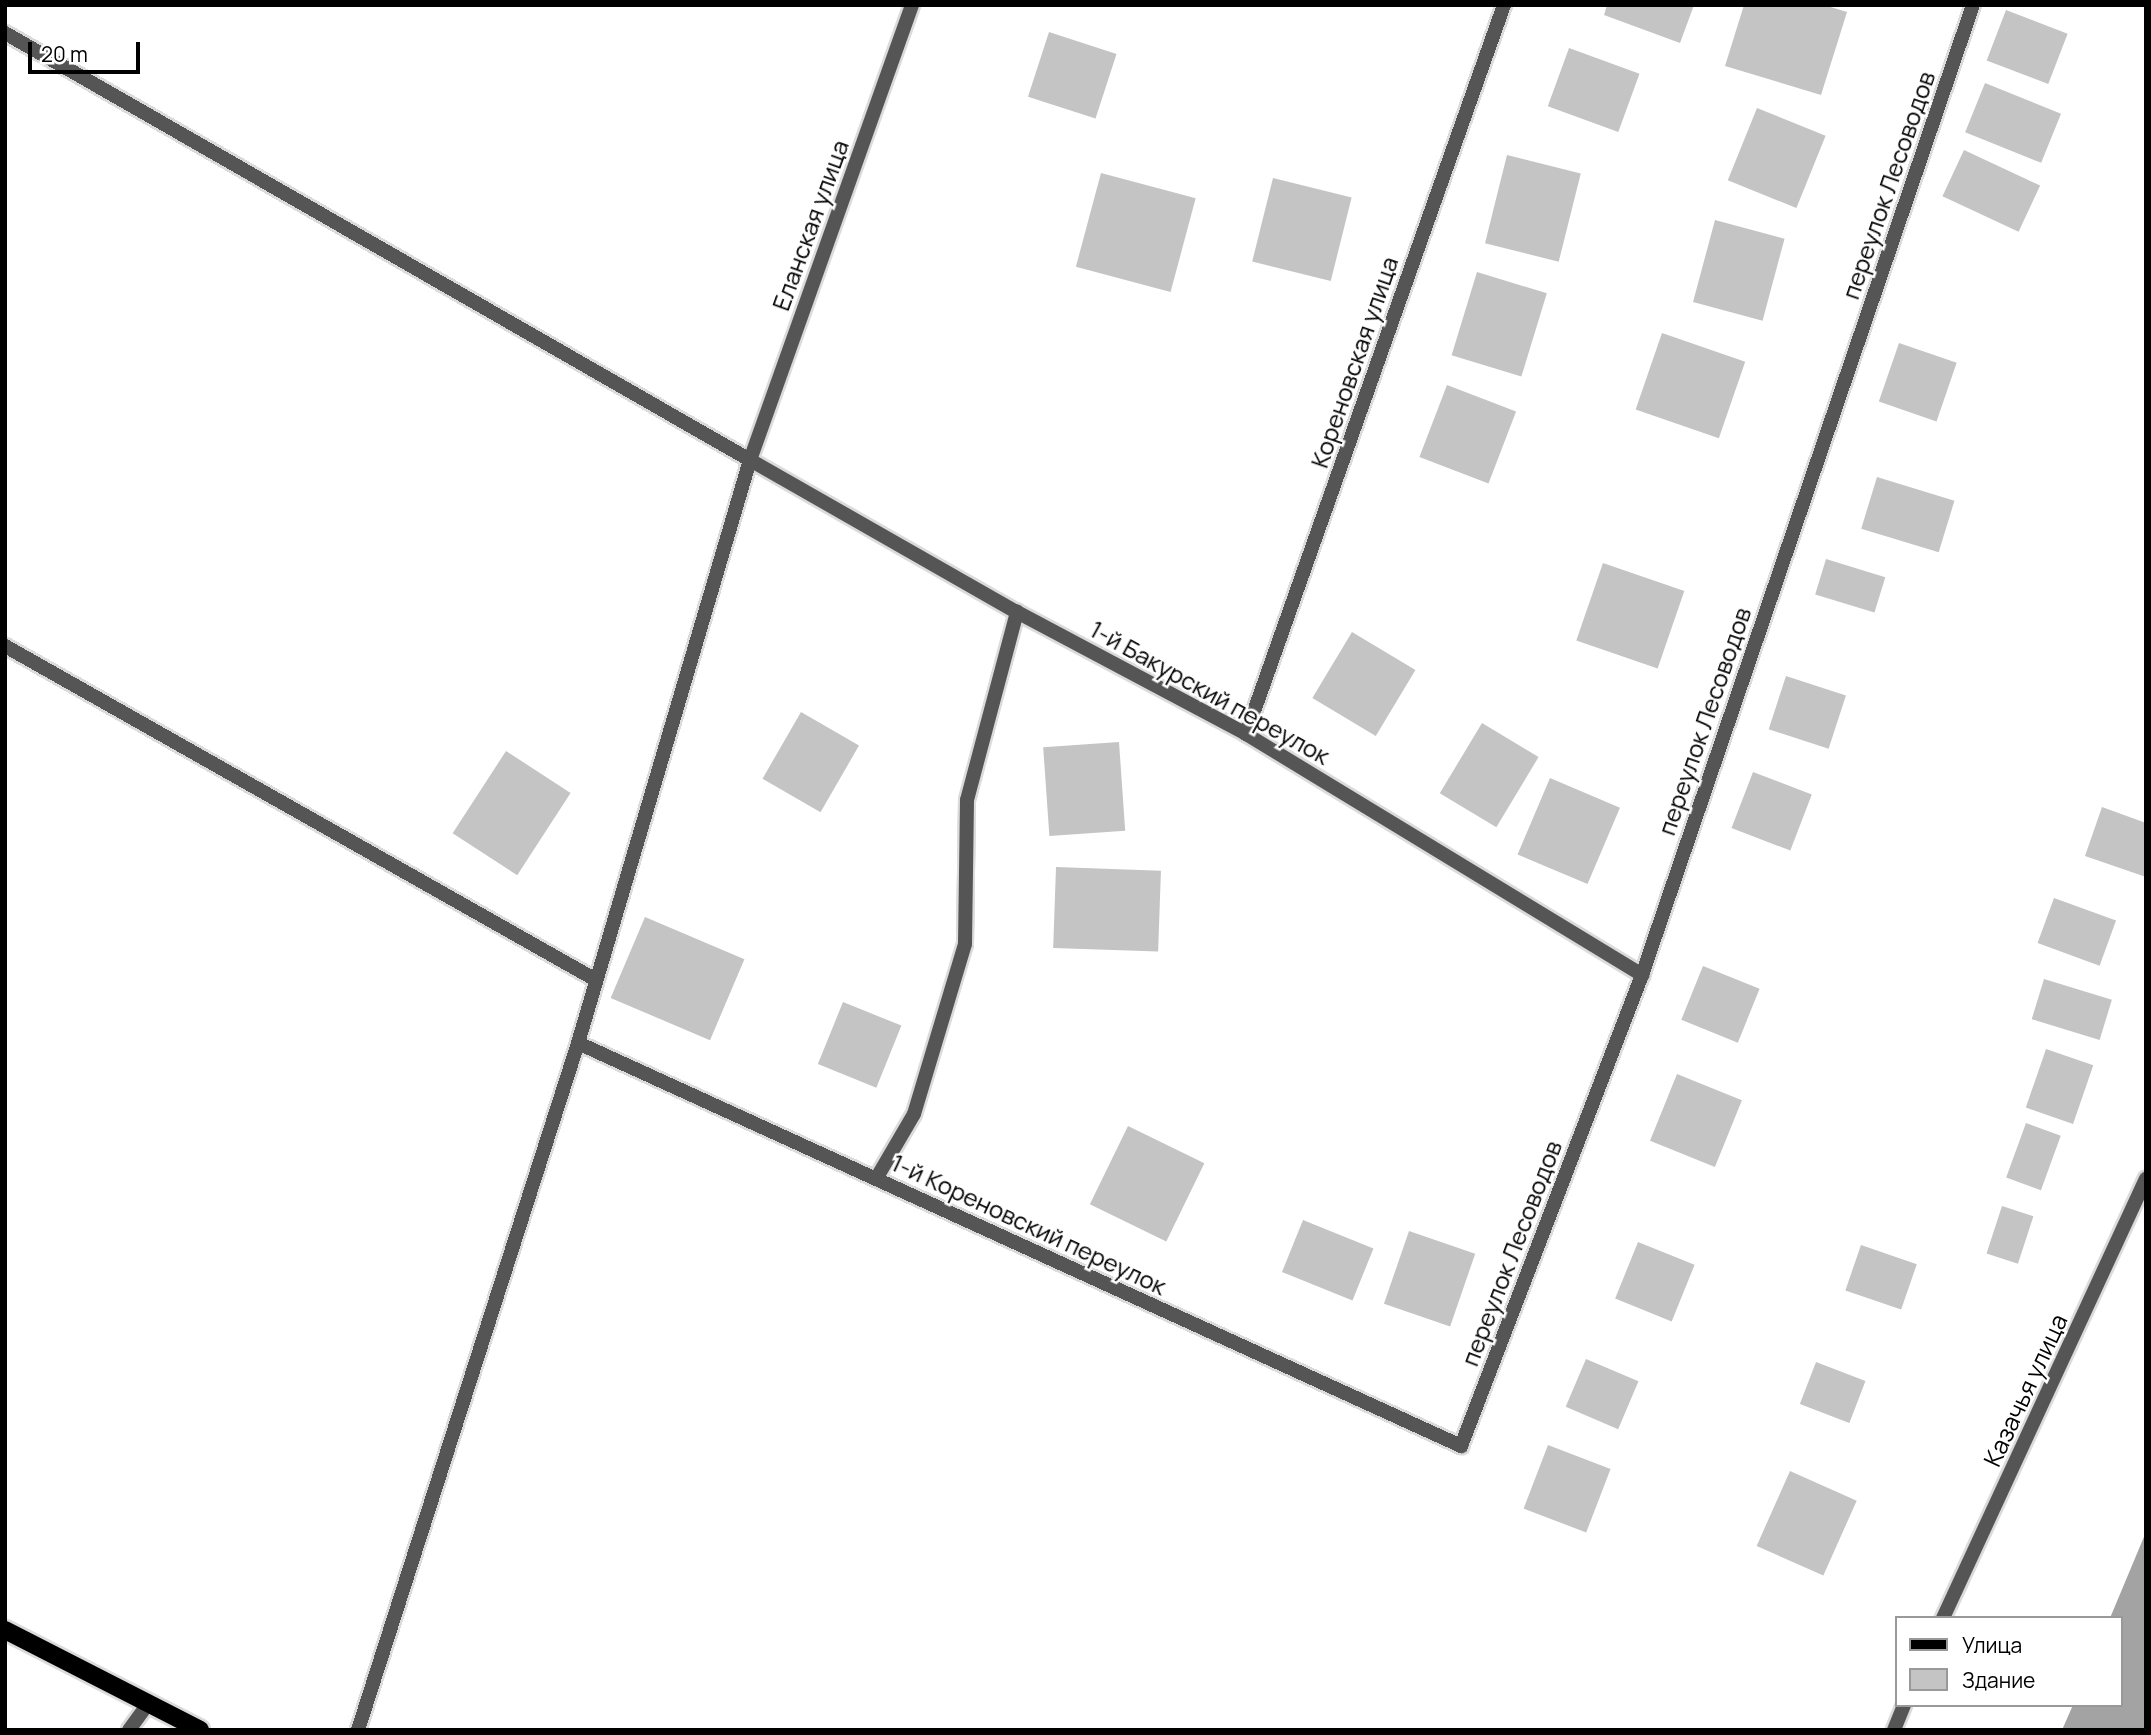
<!DOCTYPE html>
<meta charset="utf-8">
<style>
body{margin:0}
#map{position:relative;width:2151px;height:1735px;overflow:hidden;background:#fff;font-family:Manrope,sans-serif}
div>[style]{position:absolute}
[style*='--x']{left:calc(var(--x)*1px);top:calc(var(--y)*1px);width:calc(var(--w)*1px);rotate:calc(var(--a)*1deg)}
.water>*{inset:0;background:#a3a3a3}
.building>*{inset:0;background:#c4c4c4;transform-origin:0 0}
.roads{filter:drop-shadow(2px 0 #dbdbdb) drop-shadow(-2px 0 #dbdbdb) drop-shadow(0 2px #dbdbdb) drop-shadow(0 -2px #dbdbdb)}
.lane>*{height:14px;margin:-7px;padding:0 7px;transform-origin:7px;border-radius:7px;background:#555}
.street>*{height:14px;margin:-7px;padding:0 7px;transform-origin:7px;border-radius:7px;background:#555}
.primary>*{height:18px;margin:-9px;padding:0 9px;transform-origin:9px;border-radius:9px;background:#000}
span{translate:-50% -50%;white-space:nowrap;text-align:center;line-height:1.15;-webkit-text-stroke:5px #fff;paint-order:stroke}
.street-label{font-size:24px;color:#000}
.frame{position:absolute;inset:0;border:7px solid #000;pointer-events:none}
.legend{position:absolute;left:1895px;top:1616px;width:228px;height:91px;box-sizing:border-box;background:#fff;border:2px solid #999;margin:0;padding:9px 12px;list-style:none;font-size:21px;color:#000}
.legend li{display:flex;align-items:center;gap:14px;height:35px}
.legend b{width:35px;border:2px solid #999}
.scale{position:absolute;left:28px;top:42px;width:112px;height:32px;box-sizing:border-box;border:4px solid #000;border-top:0;padding-left:9px;font-size:21px;line-height:24px;white-space:nowrap;color:#000;-webkit-text-stroke:5px #fff;paint-order:stroke}
</style>
<div id="map">
<div class="water">
<i style="clip-path:polygon(2146px 1532px,2146px 1730px,2062px 1730px,2073px 1705px,2121px 1705px,2121px 1618px,2110px 1618px)"></i>
</div>
<div class="building">
<i style="clip-path:polygon(1607px 5px,1694px 5px,1680px 43px,1604px 15px)"></i>
<i style="clip-path:polygon(1744px 5px,1824px 5px,1847px 12px,1821px 95px,1725px 66px)"></i>
<i style="left:2006px;top:10px;width:66px;height:54px;rotate:21deg"></i>
<i style="left:1049px;top:32px;width:71px;height:68px;rotate:18deg"></i>
<i style="left:1569px;top:48px;width:75px;height:62px;rotate:20deg"></i>
<i style="left:1985px;top:83px;width:82px;height:53px;rotate:22deg"></i>
<i style="left:1757px;top:108px;width:74px;height:78px;rotate:22deg"></i>
<i style="left:1964px;top:150px;width:84px;height:51px;rotate:25deg"></i>
<i style="left:1507px;top:155px;width:76px;height:91px;rotate:14deg"></i>
<i style="left:1101px;top:173px;width:98px;height:97px;rotate:15deg"></i>
<i style="left:1273px;top:178px;width:81px;height:86px;rotate:14deg"></i>
<i style="left:1715px;top:220px;width:72px;height:85px;rotate:15deg"></i>
<i style="left:1477px;top:272px;width:73px;height:87px;rotate:17deg"></i>
<i style="left:1662px;top:333px;width:88px;height:81px;rotate:19deg"></i>
<i style="left:1899px;top:343px;width:61px;height:62px;rotate:19deg"></i>
<i style="left:1447px;top:385px;width:74px;height:77px;rotate:21deg"></i>
<i style="left:1877px;top:477px;width:81px;height:54px;rotate:17deg"></i>
<i style="left:1826px;top:559px;width:62px;height:37px;rotate:17deg"></i>
<i style="left:1603px;top:563px;width:86px;height:82px;rotate:19deg"></i>
<i style="left:1352px;top:632px;width:74px;height:77px;rotate:31deg"></i>
<i style="left:1786px;top:676px;width:63px;height:56px;rotate:18deg"></i>
<i style="left:801px;top:712px;width:67px;height:77px;rotate:30deg"></i>
<i style="left:1482px;top:723px;width:66px;height:82px;rotate:31deg"></i>
<i style="left:1119px;top:742px;width:89px;height:76px;rotate:86deg"></i>
<i style="left:506px;top:751px;width:77px;height:98px;rotate:33deg"></i>
<i style="left:1753px;top:772px;width:63px;height:60px;rotate:21deg"></i>
<i style="left:1550px;top:778px;width:76px;height:83px;rotate:23deg"></i>
<i style="clip-path:polygon(2102px 807px,2146px 823px,2146px 877px,2085px 856px)"></i>
<i style="left:1056px;top:867px;width:105px;height:81px;rotate:2deg"></i>
<i style="left:2054px;top:898px;width:66px;height:48px;rotate:20deg"></i>
<i style="left:645px;top:917px;width:108px;height:88px;rotate:23deg"></i>
<i style="left:1703px;top:966px;width:61px;height:58px;rotate:22deg"></i>
<i style="left:2044px;top:979px;width:71px;height:42px;rotate:17deg"></i>
<i style="left:843px;top:1002px;width:63px;height:67px;rotate:22deg"></i>
<i style="left:2046px;top:1049px;width:50px;height:62px;rotate:19deg"></i>
<i style="left:1677px;top:1074px;width:70px;height:72px;rotate:22deg"></i>
<i style="left:2026px;top:1123px;width:37px;height:58px;rotate:20deg"></i>
<i style="left:1128px;top:1126px;width:85px;height:87px;rotate:26deg"></i>
<i style="left:2002px;top:1206px;width:33px;height:50px;rotate:18deg"></i>
<i style="left:1303px;top:1220px;width:76px;height:56px;rotate:22deg"></i>
<i style="left:1409px;top:1231px;width:70px;height:77px;rotate:19deg"></i>
<i style="left:1638px;top:1242px;width:61px;height:61px;rotate:22deg"></i>
<i style="left:1861px;top:1245px;width:59px;height:48px;rotate:19deg"></i>
<i style="left:1586px;top:1359px;width:57px;height:52px;rotate:23deg"></i>
<i style="left:1816px;top:1362px;width:53px;height:45px;rotate:21deg"></i>
<i style="left:1548px;top:1445px;width:67px;height:68px;rotate:21deg"></i>
<i style="left:1790px;top:1471px;width:73px;height:82px;rotate:24deg"></i>
</div>
<div class="roads">
<div class="lane">
<i style="--x:5;--y:33;--w:859;--a:29.82"></i>
<i style="--x:5;--y:646;--w:679;--a:29.47"></i>
<i style="--x:876;--y:1179;--w:75;--a:-59.7"></i>
<i style="--x:914;--y:1114;--w:177;--a:-73.3"></i>
<i style="--x:965;--y:944;--w:144;--a:-89.2"></i>
<i style="--x:967;--y:800;--w:195;--a:-75.1"></i>
</div>
<div class="street">
<i style="--x:750;--y:460;--w:307;--a:29.7"></i>
<i style="--x:1017;--y:612;--w:259;--a:28"></i>
<i style="--x:1246;--y:734;--w:464;--a:31.3"></i>
<i style="--x:1246;--y:734;--w:773;--a:-70.51"></i>
<i style="--x:578;--y:1043;--w:971;--a:24.53"></i>
<i style="--x:1461;--y:1446;--w:505;--a:-68.98"></i>
<i style="--x:1642;--y:975;--w:1025;--a:-71.16"></i>
<i style="--x:1943;--y:1618;--w:484;--a:-65.2"></i>
<i style="--x:129;--y:1730;--w:34;--a:-54"></i>
<i style="--x:358;--y:1730;--w:721;--a:-72.24"></i>
<i style="--x:578;--y:1043;--w:608;--a:-73.56"></i>
<i style="--x:750;--y:460;--w:483;--a:-70.4"></i>
<i style="--x:1894;--y:1730;--w:27;--a:-68"></i>
</div>
<div class="primary">
<i style="--x:5;--y:1630;--w:219;--a:27.1"></i>
</div>
</div>
<div class="street-label">
<span style="left:1888px;top:185px;rotate:-71deg">переулок Лесоводов</span>
<span style="left:810px;top:225px;rotate:-70deg">Еланская улица</span>
<span style="left:1354px;top:362px;rotate:-71deg">Кореновская улица</span>
<span style="left:1210px;top:692px;rotate:29deg">1-й Бакурский переулок</span>
<span style="left:1704px;top:721px;rotate:-71deg">переулок Лесоводов</span>
<span style="left:1029px;top:1224px;rotate:25deg">1-й Кореновский переулок</span>
<span style="left:1511px;top:1253px;rotate:-69deg">переулок Лесоводов</span>
<span style="left:2025px;top:1390px;rotate:-65deg">Казачья улица</span>
</div>
<div class="frame"></div>
<ul class="legend">
<li><b style="height:9px;background:#000"></b>Улица</li>
<li><b style="height:19px;background:#c4c4c4"></b>Здание</li>
</ul>
<div class="scale">20 m</div>
</div>
